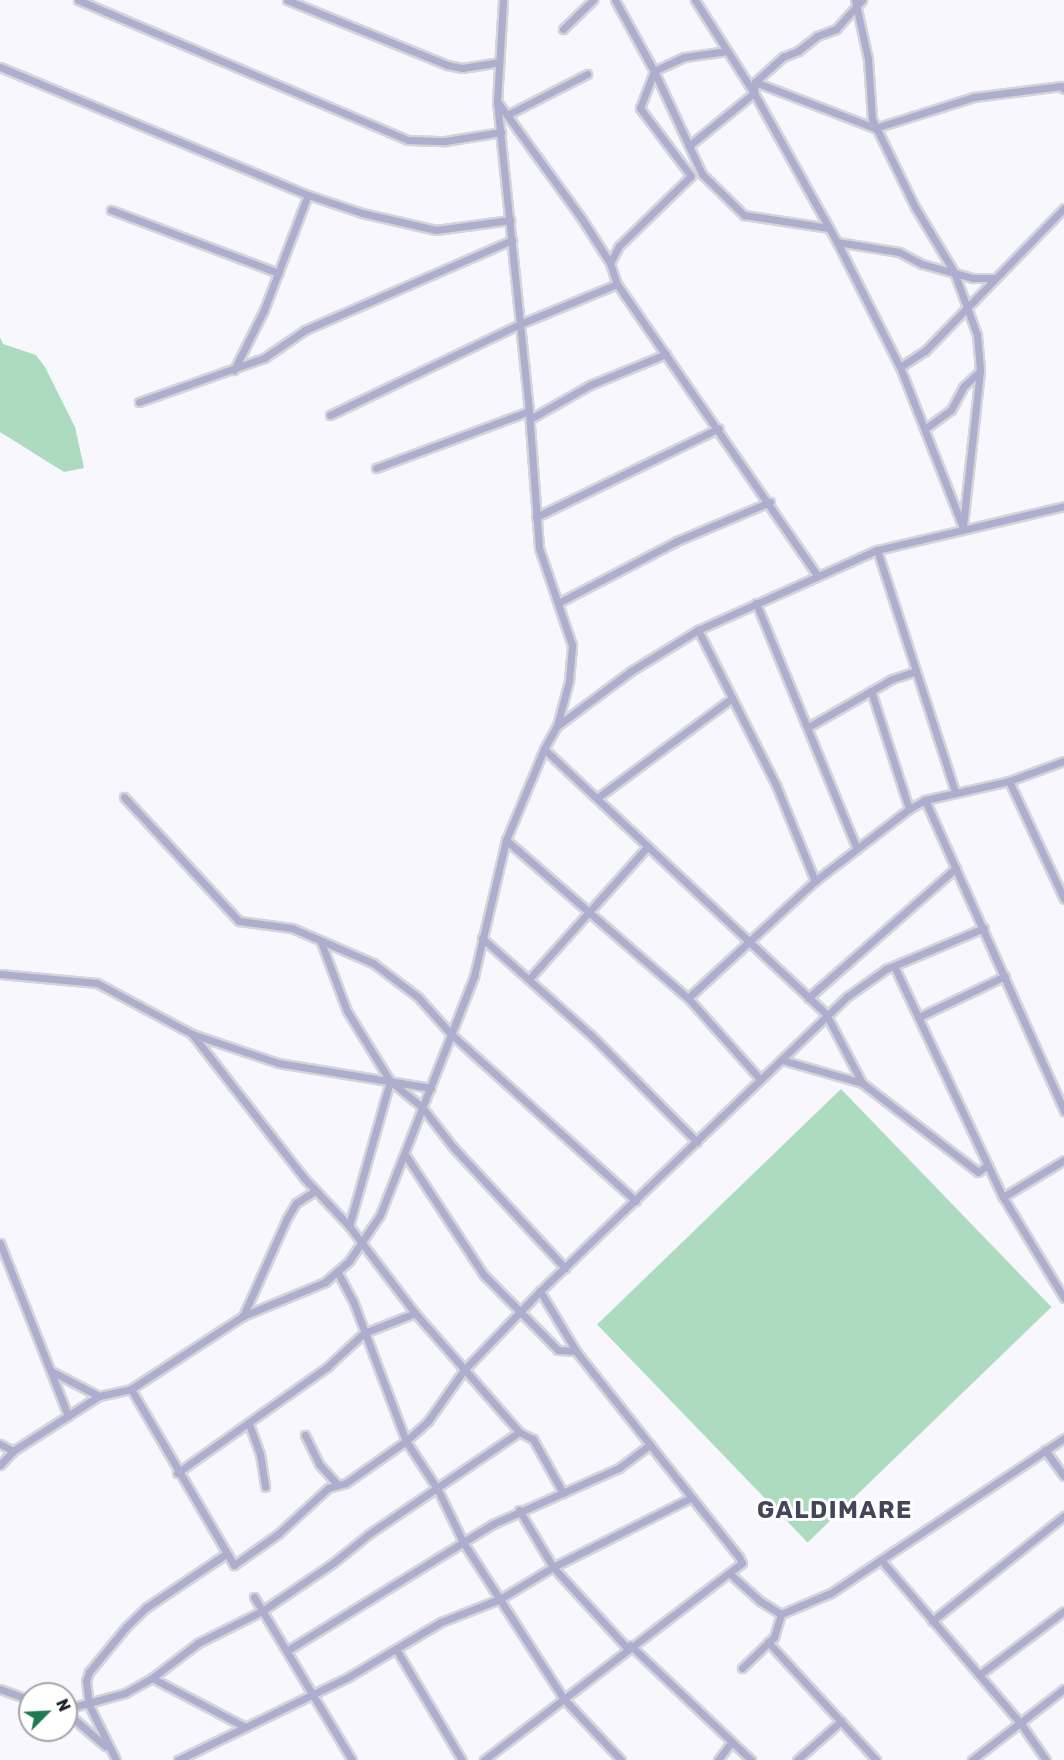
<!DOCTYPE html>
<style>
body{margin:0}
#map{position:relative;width:1064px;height:1760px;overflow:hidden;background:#f7f7fd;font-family:Rubik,sans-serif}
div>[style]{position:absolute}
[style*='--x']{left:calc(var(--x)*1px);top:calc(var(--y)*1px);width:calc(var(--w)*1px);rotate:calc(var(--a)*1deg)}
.green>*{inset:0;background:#addbbf;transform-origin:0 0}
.roads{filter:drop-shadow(2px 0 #d4d4db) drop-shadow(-2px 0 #d4d4db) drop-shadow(0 2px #d4d4db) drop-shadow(0 -2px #d4d4db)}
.minor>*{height:7px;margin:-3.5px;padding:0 3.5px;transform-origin:3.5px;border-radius:3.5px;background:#adadce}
span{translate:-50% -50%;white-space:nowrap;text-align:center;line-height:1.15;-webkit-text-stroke:6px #fff;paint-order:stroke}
.district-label{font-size:24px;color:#45455a;font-weight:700;letter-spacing:1.5px}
.north{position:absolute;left:18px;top:1682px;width:60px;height:60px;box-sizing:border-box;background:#fff;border:2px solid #a5a5a8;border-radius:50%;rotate:66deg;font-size:16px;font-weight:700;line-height:24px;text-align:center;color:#1d1d26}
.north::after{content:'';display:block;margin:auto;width:21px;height:27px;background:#1f7a4f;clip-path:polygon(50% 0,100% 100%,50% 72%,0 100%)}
</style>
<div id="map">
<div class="green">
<i style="clip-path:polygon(0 337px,3px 344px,36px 355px,45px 367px,75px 427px,84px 468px,64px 472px,0 432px)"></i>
<i style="left:841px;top:1089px;width:303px;height:339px;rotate:46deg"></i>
</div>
<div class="roads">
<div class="minor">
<i style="--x:78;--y:0;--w:358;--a:23"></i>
<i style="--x:408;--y:140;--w:37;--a:2"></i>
<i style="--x:445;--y:141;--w:57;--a:-9.1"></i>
<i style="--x:287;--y:0;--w:173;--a:22.1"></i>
<i style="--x:447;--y:65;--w:15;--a:11"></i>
<i style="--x:462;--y:68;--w:37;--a:-9"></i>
<i style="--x:695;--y:0;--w:110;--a:57.6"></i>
<i style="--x:754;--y:93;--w:171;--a:60.9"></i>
<i style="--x:837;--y:242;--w:140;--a:63.3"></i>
<i style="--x:900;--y:367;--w:173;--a:68.6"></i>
<i style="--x:855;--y:0;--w:60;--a:77.6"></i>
<i style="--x:868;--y:59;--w:60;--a:86.2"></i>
<i style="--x:872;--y:119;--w:98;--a:64"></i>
<i style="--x:915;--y:207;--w:76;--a:59"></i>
<i style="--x:954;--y:272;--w:67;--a:69.9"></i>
<i style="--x:977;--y:335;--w:36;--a:85"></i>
<i style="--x:980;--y:371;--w:155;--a:96.3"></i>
<i style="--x:563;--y:29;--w:42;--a:-44"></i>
<i style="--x:727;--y:51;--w:43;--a:172.1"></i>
<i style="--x:684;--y:57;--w:33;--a:155"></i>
<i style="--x:654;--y:71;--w:114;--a:65"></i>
<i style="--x:702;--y:174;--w:59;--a:44.3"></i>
<i style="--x:744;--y:215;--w:86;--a:8.7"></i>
<i style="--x:0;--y:67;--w:334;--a:22.6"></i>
<i style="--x:308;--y:195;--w:57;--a:18.4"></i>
<i style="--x:362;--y:213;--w:76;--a:12.9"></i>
<i style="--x:436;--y:230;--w:75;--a:-7.7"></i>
<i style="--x:755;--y:82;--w:129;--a:21"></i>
<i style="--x:875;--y:128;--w:104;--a:-17.4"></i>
<i style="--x:974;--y:97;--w:88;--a:-7.2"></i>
<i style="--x:1061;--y:86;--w:4;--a:45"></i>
<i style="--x:499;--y:104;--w:142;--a:54.2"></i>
<i style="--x:582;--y:219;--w:52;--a:57.5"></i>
<i style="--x:610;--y:263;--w:22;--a:72"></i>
<i style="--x:617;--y:284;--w:354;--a:55.5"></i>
<i style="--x:507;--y:115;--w:90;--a:-27.1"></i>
<i style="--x:690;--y:145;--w:82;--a:-39.1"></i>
<i style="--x:754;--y:93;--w:11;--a:-85"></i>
<i style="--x:755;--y:82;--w:38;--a:-42"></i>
<i style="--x:783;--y:57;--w:16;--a:-22"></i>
<i style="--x:798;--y:51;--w:24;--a:-38"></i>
<i style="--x:817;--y:36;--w:20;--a:-20"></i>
<i style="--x:836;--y:29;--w:39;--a:-48"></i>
<i style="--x:111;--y:210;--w:179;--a:20.6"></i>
<i style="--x:837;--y:242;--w:63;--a:9.2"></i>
<i style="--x:899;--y:252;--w:26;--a:28"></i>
<i style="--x:922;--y:264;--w:53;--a:15.4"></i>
<i style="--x:973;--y:278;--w:21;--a:0"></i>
<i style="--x:610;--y:263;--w:19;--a:-62"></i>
<i style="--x:619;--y:246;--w:100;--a:-44.2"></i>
<i style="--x:691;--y:176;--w:85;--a:-126.9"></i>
<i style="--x:640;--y:108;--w:40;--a:-69"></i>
<i style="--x:654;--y:71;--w:81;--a:-118.8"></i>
<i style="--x:900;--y:367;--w:30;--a:-33"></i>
<i style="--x:925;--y:351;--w:199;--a:-45.8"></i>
<i style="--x:234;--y:370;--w:67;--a:-63.4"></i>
<i style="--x:264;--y:310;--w:123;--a:-69.1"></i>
<i style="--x:139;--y:402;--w:133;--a:-19.4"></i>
<i style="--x:264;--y:358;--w:50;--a:-34.3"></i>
<i style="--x:305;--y:330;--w:226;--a:-23.5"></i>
<i style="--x:330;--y:415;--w:211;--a:-25.6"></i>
<i style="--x:520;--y:324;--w:105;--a:-22.4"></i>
<i style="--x:530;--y:419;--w:69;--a:-29.5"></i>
<i style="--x:590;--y:385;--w:82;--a:-22.2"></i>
<i style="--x:926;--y:428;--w:31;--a:-36"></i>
<i style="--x:951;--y:410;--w:26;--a:-62"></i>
<i style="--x:963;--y:387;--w:23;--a:-43"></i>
<i style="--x:376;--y:468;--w:163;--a:-20.4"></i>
<i style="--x:536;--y:517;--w:203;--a:-25.9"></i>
<i style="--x:877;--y:550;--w:253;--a:72.1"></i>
<i style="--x:558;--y:603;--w:134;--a:-27.5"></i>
<i style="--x:677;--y:541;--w:101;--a:-22.8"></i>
<i style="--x:756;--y:603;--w:264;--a:67.7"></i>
<i style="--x:698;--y:630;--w:174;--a:63.3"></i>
<i style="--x:776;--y:785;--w:104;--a:67.9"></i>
<i style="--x:871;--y:691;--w:124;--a:72.1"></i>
<i style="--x:557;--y:726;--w:92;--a:-36.6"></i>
<i style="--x:631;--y:671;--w:79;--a:-31.5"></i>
<i style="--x:698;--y:630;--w:196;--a:-24.1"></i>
<i style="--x:877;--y:550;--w:192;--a:-13.2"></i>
<i style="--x:810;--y:726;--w:95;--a:-29.8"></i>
<i style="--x:892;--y:679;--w:23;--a:-18"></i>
<i style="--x:544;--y:749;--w:387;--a:43.2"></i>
<i style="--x:826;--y:1014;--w:78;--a:62.4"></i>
<i style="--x:862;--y:1083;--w:146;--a:37.5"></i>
<i style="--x:978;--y:1172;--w:12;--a:-35"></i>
<i style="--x:1009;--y:781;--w:130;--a:65"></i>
<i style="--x:124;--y:797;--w:169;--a:47.2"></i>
<i style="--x:239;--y:921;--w:53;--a:7.5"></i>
<i style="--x:292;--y:928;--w:88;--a:23.4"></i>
<i style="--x:373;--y:963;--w:56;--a:37.1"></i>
<i style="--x:418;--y:997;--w:50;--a:48.3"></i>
<i style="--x:451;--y:1034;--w:249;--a:42.1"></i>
<i style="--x:597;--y:798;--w:168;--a:-36.5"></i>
<i style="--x:925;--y:800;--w:341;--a:65.9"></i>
<i style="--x:506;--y:840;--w:241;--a:41"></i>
<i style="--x:688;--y:998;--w:108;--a:48.4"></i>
<i style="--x:482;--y:938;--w:147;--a:41.7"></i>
<i style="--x:592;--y:1036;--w:149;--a:45.3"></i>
<i style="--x:321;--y:942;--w:74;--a:69.4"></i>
<i style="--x:347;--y:1011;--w:82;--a:58.4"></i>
<i style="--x:390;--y:1081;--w:41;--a:39.1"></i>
<i style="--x:422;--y:1107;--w:51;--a:52.2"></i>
<i style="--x:453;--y:1147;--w:165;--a:47.2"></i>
<i style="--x:895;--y:968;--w:253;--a:64.8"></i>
<i style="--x:1003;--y:1197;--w:118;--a:58.9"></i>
<i style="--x:0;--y:974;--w:97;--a:5.3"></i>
<i style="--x:97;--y:983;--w:108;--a:28.2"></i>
<i style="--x:192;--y:1034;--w:91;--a:18.6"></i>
<i style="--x:278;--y:1063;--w:155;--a:9.3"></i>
<i style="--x:529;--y:979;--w:178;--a:-48.2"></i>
<i style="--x:688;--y:998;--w:173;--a:-42.7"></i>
<i style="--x:815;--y:881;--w:118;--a:-37.5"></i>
<i style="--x:909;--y:809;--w:18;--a:-29"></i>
<i style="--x:925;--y:800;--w:86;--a:-12.7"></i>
<i style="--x:1009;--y:781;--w:59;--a:-20"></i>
<i style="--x:808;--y:998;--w:197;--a:-41.3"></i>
<i style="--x:919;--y:1017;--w:95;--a:-25.5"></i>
<i style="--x:192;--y:1034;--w:182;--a:52.1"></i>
<i style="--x:304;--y:1178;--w:66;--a:46.8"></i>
<i style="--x:349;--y:1226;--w:109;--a:52.8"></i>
<i style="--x:415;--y:1313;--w:158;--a:48.8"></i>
<i style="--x:519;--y:1432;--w:16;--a:27"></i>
<i style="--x:533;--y:1439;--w:62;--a:60.9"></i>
<i style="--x:782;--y:1060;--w:83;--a:16"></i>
<i style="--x:406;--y:1156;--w:142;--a:56.8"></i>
<i style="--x:484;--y:1275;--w:105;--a:45.4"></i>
<i style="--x:558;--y:1350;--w:18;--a:3"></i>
<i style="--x:1003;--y:1197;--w:71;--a:-31.2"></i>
<i style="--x:349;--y:1226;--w:151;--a:-74.2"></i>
<i style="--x:0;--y:1243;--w:186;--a:68.5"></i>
<i style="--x:338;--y:1273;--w:32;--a:62"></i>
<i style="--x:353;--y:1301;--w:150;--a:69.3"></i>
<i style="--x:406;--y:1441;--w:59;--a:56.9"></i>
<i style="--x:438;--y:1490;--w:58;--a:64.3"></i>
<i style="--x:463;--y:1542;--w:185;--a:57.3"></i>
<i style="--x:563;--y:1698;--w:85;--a:46.9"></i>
<i style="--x:243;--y:1316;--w:107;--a:-65.8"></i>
<i style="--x:287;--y:1218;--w:17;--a:-59"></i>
<i style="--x:296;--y:1203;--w:22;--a:-32"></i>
<i style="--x:53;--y:1372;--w:52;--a:27.6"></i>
<i style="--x:131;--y:1389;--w:204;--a:59.7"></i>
<i style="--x:234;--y:1565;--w:54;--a:-35.2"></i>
<i style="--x:278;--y:1534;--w:68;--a:-42.6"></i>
<i style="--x:328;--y:1488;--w:19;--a:-16"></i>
<i style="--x:346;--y:1483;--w:73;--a:-35"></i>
<i style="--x:406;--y:1441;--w:30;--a:-42"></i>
<i style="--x:428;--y:1421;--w:62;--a:-54.8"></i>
<i style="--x:464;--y:1370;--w:110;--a:-46.1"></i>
<i style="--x:249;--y:1424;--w:32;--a:70"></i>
<i style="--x:260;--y:1454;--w:33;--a:81"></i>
<i style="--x:305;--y:1435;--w:32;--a:64"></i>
<i style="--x:319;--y:1464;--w:28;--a:48"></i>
<i style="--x:0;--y:1444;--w:15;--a:28"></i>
<i style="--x:1045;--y:1450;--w:32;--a:54"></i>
<i style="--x:0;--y:1465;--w:19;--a:-47"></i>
<i style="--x:13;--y:1451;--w:102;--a:-32.6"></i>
<i style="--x:99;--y:1396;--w:33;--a:-12"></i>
<i style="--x:131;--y:1389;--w:134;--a:-33.1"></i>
<i style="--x:243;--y:1316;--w:89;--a:-22.5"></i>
<i style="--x:325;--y:1282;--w:32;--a:-41"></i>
<i style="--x:349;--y:1261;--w:55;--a:-56"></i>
<i style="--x:380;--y:1215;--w:257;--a:-68.5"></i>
<i style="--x:474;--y:976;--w:140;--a:-76.8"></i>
<i style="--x:506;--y:840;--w:99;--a:-67.3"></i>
<i style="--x:544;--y:749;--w:26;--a:-61"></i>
<i style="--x:557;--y:726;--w:47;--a:-75.1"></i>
<i style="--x:569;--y:681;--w:36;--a:-85"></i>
<i style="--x:572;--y:645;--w:102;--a:-108.8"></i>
<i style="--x:539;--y:548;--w:137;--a:-94.2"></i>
<i style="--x:529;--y:411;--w:311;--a:-95.9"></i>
<i style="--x:497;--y:102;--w:102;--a:-86.6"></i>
<i style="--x:177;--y:1473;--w:184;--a:-35.2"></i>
<i style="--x:327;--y:1367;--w:50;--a:-42.6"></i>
<i style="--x:364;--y:1333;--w:55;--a:-21.4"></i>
<i style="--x:519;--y:1510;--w:66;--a:59.2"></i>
<i style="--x:553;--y:1567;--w:110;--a:47.6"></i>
<i style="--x:881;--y:1560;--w:216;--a:49.5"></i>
<i style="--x:1021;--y:1724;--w:44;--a:55.2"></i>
<i style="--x:729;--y:1573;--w:16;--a:-38"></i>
<i style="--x:742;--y:1563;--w:7;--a:-117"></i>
<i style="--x:739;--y:1557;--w:263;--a:-128.4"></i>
<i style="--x:576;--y:1351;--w:70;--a:-121"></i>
<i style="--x:540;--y:1291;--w:426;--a:-43.8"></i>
<i style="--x:848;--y:996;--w:47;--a:-35.4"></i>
<i style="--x:886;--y:969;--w:106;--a:-22.7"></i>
<i style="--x:254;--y:1597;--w:190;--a:59"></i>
<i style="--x:932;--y:1621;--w:169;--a:-38.5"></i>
<i style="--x:768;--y:1642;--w:160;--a:47.5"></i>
<i style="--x:630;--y:1645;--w:167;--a:43.5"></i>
<i style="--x:396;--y:1649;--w:129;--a:59.3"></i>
<i style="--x:288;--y:1650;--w:241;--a:-31.6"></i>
<i style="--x:493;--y:1524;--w:138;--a:-24"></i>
<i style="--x:619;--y:1468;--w:39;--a:-37"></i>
<i style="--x:742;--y:1668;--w:45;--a:-44.1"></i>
<i style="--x:774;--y:1637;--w:24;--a:-73"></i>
<i style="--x:979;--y:1675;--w:106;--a:-37"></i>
<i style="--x:152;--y:1678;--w:105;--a:27.8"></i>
<i style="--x:0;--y:1689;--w:32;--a:20"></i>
<i style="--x:66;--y:1709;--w:61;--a:-15.2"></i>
<i style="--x:125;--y:1693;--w:31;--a:-29"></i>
<i style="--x:152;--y:1678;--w:58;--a:-37.3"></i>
<i style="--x:198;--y:1643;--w:72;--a:-26.6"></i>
<i style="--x:262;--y:1611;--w:86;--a:-34.1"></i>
<i style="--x:333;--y:1563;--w:46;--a:-38.9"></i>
<i style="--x:369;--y:1534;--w:181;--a:-34.2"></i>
<i style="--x:66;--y:1712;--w:52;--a:41.1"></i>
<i style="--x:116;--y:1760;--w:61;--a:-116.1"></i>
<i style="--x:89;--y:1705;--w:24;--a:-97"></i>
<i style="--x:86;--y:1681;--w:9;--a:-72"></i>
<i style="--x:89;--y:1672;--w:58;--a:-50.6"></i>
<i style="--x:126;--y:1627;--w:29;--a:-44"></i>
<i style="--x:147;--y:1607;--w:95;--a:-33.9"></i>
<i style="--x:178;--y:1760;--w:191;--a:-26"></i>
<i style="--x:350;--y:1676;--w:106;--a:-30.7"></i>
<i style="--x:441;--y:1622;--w:63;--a:-21.3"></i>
<i style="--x:500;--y:1599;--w:62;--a:-31.1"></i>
<i style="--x:553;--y:1567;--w:153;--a:-26.7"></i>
<i style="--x:484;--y:1760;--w:308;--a:-37.4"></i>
<i style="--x:729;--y:1573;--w:42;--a:42.1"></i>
<i style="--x:760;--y:1601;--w:25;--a:32"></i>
<i style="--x:781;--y:1614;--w:54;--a:-22.8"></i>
<i style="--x:831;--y:1593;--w:280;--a:-33.6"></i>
<i style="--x:718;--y:1760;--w:21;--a:-53"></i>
<i style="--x:797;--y:1760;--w:59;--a:-41.6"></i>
<i style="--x:972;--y:1760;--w:116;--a:-37.7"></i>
</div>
</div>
<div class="district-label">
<span style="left:835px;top:1511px">GALDIMARE</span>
</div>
<div class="north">N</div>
</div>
